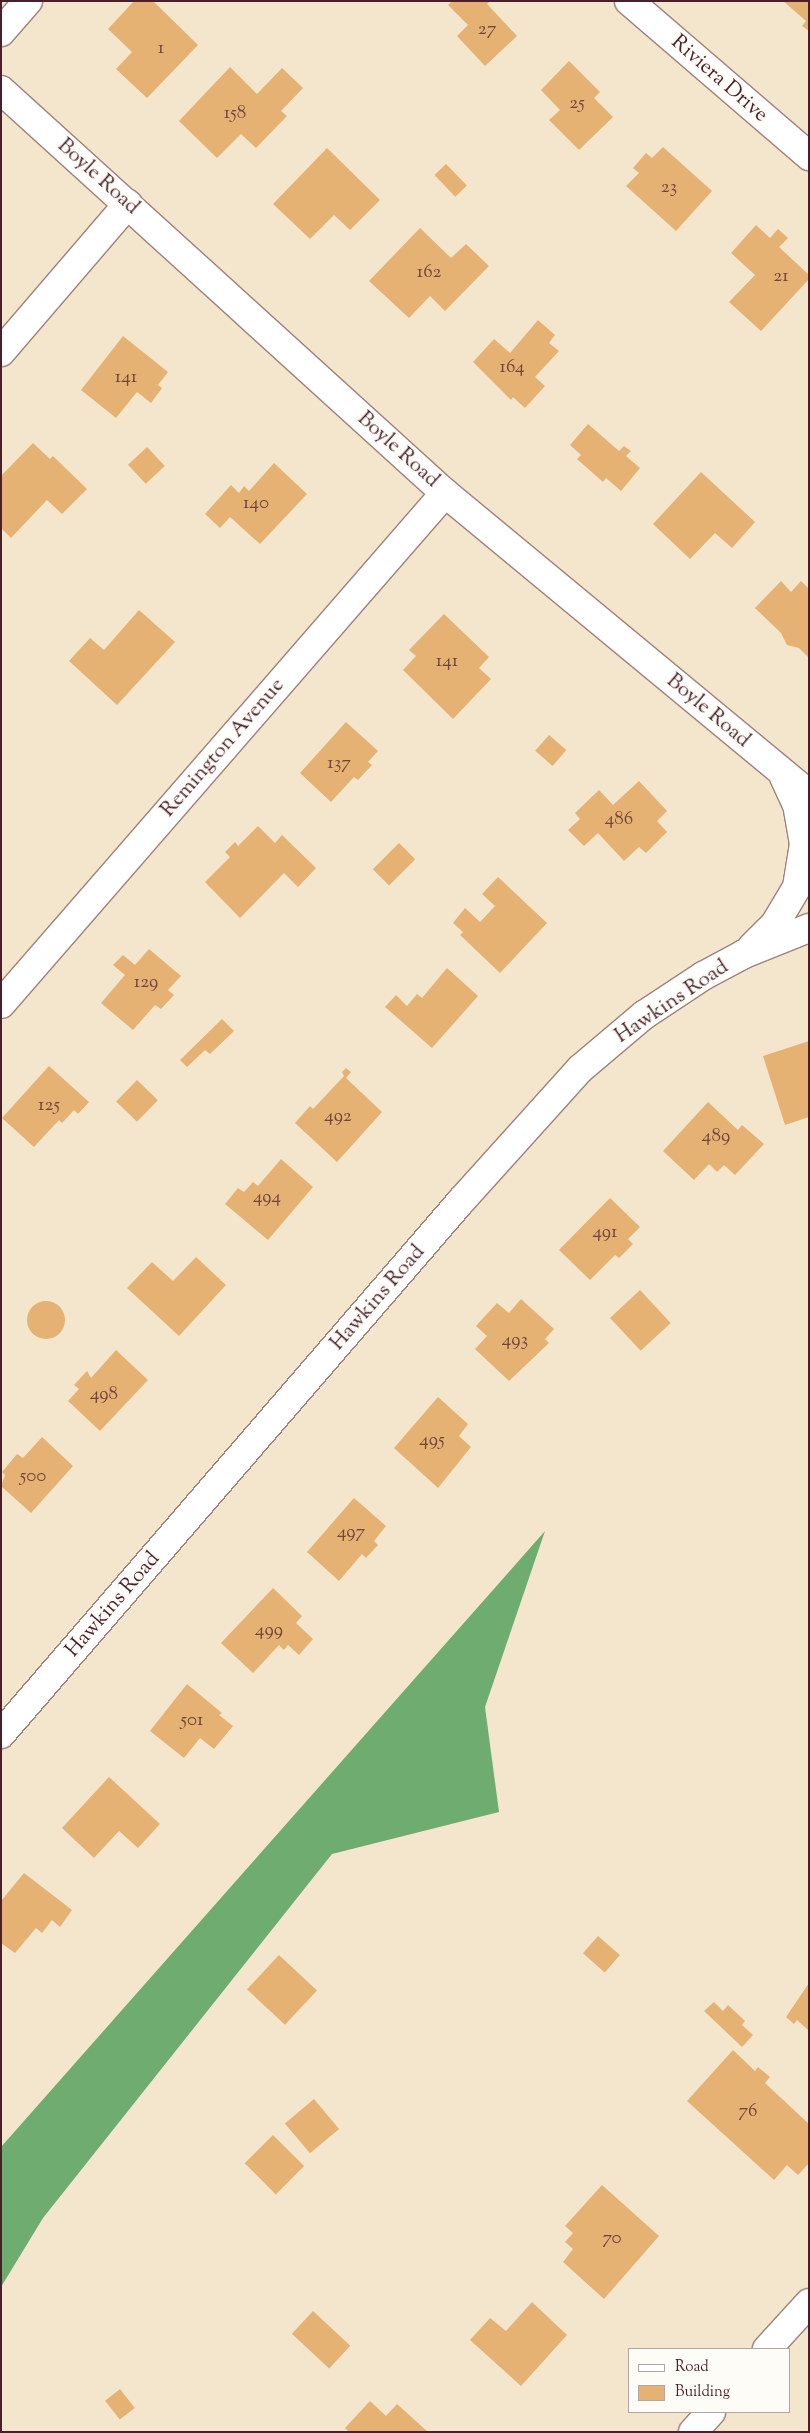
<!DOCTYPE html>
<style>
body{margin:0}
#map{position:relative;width:810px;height:2433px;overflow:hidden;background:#f4e6cd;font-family:"Sorts Mill Goudy",serif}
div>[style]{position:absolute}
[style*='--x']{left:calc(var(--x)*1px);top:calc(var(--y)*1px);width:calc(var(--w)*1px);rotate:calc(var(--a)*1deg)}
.forest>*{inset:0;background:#6ead6f}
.building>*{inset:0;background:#e5b273;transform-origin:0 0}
.round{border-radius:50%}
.roads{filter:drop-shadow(1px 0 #9f827c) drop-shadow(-1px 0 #9f827c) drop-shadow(0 1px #9f827c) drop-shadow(0 -1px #9f827c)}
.minor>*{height:28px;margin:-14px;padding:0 14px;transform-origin:14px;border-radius:14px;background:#fff}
.tertiary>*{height:28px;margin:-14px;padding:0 14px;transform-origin:14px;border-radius:14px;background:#fff}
span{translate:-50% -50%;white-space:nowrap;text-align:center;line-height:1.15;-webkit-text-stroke:4px #fdfcf7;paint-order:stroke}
.number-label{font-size:19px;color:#71443d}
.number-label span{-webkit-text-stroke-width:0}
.street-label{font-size:21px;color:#4a1f2b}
.frame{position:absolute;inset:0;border:2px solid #4a1f2b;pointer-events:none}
.legend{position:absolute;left:628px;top:2348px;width:162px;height:65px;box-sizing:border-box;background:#fdfcf7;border:1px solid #b5a4a5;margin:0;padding:6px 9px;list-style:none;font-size:15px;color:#4a1f2b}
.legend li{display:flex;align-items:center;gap:10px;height:25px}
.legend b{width:25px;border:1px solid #b5a4a5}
</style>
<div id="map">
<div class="forest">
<i style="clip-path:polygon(545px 1531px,485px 1707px,499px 1812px,332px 1854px,43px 2218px,1px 2287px,1px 2147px)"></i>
</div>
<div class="building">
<i style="clip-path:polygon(134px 1px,153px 1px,198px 45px,147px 98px,116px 69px,132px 52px,108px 29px)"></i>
<i style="clip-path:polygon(452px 1px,490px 1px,487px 4px,517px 36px,485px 66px,457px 36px,468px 25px,448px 5px)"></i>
<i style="clip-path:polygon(783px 1px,809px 1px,809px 31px,802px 26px,806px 21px)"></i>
<i style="clip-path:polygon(569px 61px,600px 92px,594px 98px,613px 117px,579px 150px,549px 120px,560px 110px,541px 90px)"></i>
<i style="clip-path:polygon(230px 67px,257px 94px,282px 68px,303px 88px,281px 111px,287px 116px,256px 148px,241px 134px,217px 158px,179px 121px)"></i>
<i style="clip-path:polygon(663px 147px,712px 191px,676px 231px,626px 186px,639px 173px,633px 168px,646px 153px,652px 158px)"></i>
<i style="clip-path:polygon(327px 148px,380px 200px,350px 230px,334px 215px,310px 239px,273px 204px)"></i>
<i style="left:446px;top:164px;width:30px;height:16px;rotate:46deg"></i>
<i style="clip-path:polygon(756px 225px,770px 238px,778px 229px,788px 238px,779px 247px,809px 275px,809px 279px,761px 331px,729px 302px,755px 275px,731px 253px)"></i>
<i style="clip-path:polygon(420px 228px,451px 258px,466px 244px,489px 266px,445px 311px,430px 296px,409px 318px,369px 281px)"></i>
<i style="clip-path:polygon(538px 320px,555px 335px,549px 343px,559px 351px,535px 377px,545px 386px,525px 408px,513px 397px,511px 400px,473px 362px,494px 339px,510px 353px)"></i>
<i style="clip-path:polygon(123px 336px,168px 372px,158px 385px,162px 388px,151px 403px,137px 392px,116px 418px,81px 390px)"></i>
<i style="clip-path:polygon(588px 424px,619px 451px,624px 446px,631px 451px,626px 456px,640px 468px,621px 491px,606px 478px,603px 482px,577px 459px,581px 455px,570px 445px)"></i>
<i style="clip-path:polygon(33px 443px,50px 459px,53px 456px,87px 489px,62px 514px,47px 500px,11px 538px,1px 528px,1px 476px)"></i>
<i style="left:147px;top:447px;width:26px;height:26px;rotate:47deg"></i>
<i style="clip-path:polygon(274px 463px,307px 494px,260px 544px,230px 517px,220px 528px,205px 514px,231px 485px,239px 493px,244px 486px,249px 491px)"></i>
<i style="clip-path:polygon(701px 472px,755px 522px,732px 548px,715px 533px,690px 559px,653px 524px)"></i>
<i style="clip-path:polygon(781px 581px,791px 592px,801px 581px,809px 589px,809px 658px,799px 648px,787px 645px,781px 633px,755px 608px)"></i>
<i style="clip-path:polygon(139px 610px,175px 642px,117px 705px,69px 661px,90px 638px,104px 650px)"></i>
<i style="clip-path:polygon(444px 614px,489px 657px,479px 668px,491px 679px,453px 719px,403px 670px,416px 656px,409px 650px)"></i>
<i style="clip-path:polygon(346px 722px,378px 751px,368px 762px,372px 765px,358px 780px,354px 777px,331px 802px,300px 773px)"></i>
<i style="left:549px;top:735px;width:23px;height:21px;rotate:41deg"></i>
<i style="clip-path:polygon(639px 781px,667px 811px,657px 821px,667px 832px,646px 853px,639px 847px,624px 861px,598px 833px,584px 846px,568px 830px,580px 819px,575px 813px,599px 790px,613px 805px)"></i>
<i style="clip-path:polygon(258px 826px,275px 843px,282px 835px,316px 868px,298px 887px,284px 873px,240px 918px,205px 882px,230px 857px,225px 852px,235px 842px,238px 846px)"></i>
<i style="left:399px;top:843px;width:23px;height:37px;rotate:45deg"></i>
<i style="clip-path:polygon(498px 877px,547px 923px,500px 973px,460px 935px,463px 932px,453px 923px,465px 908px,480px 922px,495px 906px,482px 894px)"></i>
<i style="clip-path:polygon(149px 949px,181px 976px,168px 990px,174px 995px,161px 1009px,155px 1005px,133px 1030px,101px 1003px,125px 975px,113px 965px,123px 955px,135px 965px)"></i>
<i style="clip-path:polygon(447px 968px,478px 996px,432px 1048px,385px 1007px,396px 995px,407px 1006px,417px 994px,422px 998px)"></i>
<i style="clip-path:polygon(222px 1019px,234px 1031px,210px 1054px,205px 1050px,187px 1067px,180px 1060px)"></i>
<i style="clip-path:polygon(809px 1041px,809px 1117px,785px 1125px,763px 1056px)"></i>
<i style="clip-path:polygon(49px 1066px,89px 1102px,78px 1114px,74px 1110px,62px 1123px,59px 1120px,34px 1147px,2px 1118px)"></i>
<i style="clip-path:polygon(346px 1068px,351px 1072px,346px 1078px,382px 1112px,337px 1162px,295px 1123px,310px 1106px,313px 1109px,344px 1076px,342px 1072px)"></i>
<i style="left:137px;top:1080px;width:29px;height:30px;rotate:44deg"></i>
<i style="clip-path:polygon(708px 1102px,738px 1130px,742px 1125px,764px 1144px,735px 1175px,724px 1165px,717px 1172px,709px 1164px,694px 1180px,663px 1151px)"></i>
<i style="clip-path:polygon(281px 1159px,313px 1187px,268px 1240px,225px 1204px,238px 1188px,244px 1192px,253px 1182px,258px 1186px)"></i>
<i style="clip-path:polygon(610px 1198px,640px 1227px,628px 1239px,633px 1244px,619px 1258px,615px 1255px,590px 1280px,559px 1250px)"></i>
<i style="clip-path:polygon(196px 1257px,226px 1285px,179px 1336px,127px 1288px,152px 1262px,173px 1281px)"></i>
<i style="left:640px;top:1290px;width:45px;height:41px;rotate:47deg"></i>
<i style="clip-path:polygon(521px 1299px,554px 1329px,545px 1339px,549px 1343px,509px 1381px,475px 1349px,487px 1336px,476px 1326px,497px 1303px,509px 1313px)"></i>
<i class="round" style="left:27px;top:1301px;width:38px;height:38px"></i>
<i style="clip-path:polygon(116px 1350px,148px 1380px,100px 1431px,68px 1401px,79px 1389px,74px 1385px,87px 1371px,91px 1378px)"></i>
<i style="clip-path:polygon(438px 1397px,468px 1424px,459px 1436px,471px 1447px,438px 1488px,394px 1448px)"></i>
<i style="clip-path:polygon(42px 1437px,73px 1466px,31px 1513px,1px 1486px,5px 1475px,2px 1472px,17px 1454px,23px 1458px)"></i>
<i style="clip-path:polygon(354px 1498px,386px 1526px,374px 1541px,378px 1545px,366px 1558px,362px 1554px,339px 1581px,307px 1552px)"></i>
<i style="clip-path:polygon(273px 1588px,302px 1616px,296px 1623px,313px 1639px,299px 1655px,288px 1645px,284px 1650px,279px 1645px,253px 1673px,221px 1643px)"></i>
<i style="clip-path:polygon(187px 1684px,222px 1713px,219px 1715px,233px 1726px,214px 1749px,200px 1738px,184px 1758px,150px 1731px)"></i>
<i style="clip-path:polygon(109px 1777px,160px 1824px,138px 1848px,119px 1831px,94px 1858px,62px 1828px)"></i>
<i style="clip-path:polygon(24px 1873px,72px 1910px,60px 1927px,52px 1920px,42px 1933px,36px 1928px,15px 1953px,1px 1943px,1px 1901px)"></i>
<i style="left:598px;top:1936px;width:29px;height:23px;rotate:41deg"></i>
<i style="left:279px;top:1955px;width:52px;height:47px;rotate:43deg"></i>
<i style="clip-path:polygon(809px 1983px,809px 2031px,797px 2020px,794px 2024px,786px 2017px)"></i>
<i style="clip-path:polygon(714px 2002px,723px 2011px,728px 2005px,745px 2021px,742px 2025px,753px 2035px,742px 2047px,704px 2011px)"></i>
<i style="clip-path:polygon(733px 2050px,755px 2071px,758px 2067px,770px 2077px,765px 2083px,809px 2124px,809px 2163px,798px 2175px,787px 2165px,774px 2180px,687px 2101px)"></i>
<i style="left:314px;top:2099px;width:39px;height:38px;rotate:50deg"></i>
<i style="left:273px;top:2135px;width:44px;height:40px;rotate:45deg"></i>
<i style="clip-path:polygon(602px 2185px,659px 2236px,604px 2299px,563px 2262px,573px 2249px,565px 2242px,573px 2233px,565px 2226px)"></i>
<i style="clip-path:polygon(532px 2302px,567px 2335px,521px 2386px,470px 2340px,490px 2318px,506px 2331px)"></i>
<i style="left:313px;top:2311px;width:51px;height:31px;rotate:43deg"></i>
<i style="left:120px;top:2389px;width:24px;height:19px;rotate:52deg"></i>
<i style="clip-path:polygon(370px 2401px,386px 2416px,397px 2404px,428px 2432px,349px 2432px,345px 2428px)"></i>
</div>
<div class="roads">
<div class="minor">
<i style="--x:629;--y:1;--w:238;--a:40.7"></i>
<i style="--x:1;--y:32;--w:41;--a:-48.9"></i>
<i style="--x:1;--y:352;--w:195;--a:-49.4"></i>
<i style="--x:1;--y:1004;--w:677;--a:-49.01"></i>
<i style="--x:767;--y:2349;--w:62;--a:-47.6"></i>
<i style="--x:693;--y:2432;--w:27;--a:-48"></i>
</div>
<div class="tertiary">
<i style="--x:1;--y:90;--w:600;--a:42.23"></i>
<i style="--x:445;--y:493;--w:472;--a:39.6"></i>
<i style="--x:752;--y:947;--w:33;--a:-45"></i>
<i style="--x:775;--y:924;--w:43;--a:-59.3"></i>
<i style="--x:797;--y:887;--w:44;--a:-80.8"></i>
<i style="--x:804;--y:844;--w:40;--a:-100"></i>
<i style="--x:797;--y:805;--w:31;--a:-115"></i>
<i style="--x:1;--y:1734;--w:705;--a:-49.2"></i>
<i style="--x:462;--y:1200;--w:176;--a:-48"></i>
<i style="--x:580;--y:1069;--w:84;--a:-40.2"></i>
<i style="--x:644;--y:1015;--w:71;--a:-33.5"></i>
<i style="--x:703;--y:976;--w:47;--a:-28.2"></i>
<i style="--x:744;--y:954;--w:70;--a:-21.8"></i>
</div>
</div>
<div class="number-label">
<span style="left:487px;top:30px">27</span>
<span style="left:161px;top:49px">1</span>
<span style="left:577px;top:104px">25</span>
<span style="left:235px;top:114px">158</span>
<span style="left:669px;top:188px">23</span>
<span style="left:429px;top:273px">162</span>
<span style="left:781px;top:277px">21</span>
<span style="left:512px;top:368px">164</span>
<span style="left:126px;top:378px">141</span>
<span style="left:256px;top:504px">140</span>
<span style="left:447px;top:662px">141</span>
<span style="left:339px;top:764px">137</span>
<span style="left:619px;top:820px">486</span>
<span style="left:146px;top:983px">129</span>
<span style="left:49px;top:1106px">125</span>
<span style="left:338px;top:1117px">492</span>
<span style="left:716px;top:1137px">489</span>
<span style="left:267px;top:1198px">494</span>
<span style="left:605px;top:1233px">491</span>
<span style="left:515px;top:1341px">493</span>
<span style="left:104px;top:1395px">498</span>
<span style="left:432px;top:1441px">495</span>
<span style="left:33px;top:1477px">500</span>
<span style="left:351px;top:1533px">497</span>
<span style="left:269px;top:1631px">499</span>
<span style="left:192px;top:1721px">501</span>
<span style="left:748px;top:2112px">76</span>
<span style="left:612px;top:2239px">70</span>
</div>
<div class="street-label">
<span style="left:719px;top:79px;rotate:41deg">Riviera Drive</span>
<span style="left:98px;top:177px;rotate:42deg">Boyle Road</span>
<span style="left:398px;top:450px;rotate:42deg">Boyle Road</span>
<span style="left:708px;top:711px;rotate:40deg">Boyle Road</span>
<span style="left:223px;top:748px;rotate:-49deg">Remington Avenue</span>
<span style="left:672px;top:1002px;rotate:-34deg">Hawkins Road</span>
<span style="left:378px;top:1298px;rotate:-49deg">Hawkins Road</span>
<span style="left:113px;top:1605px;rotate:-49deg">Hawkins Road</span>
</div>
<div class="frame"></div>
<ul class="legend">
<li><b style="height:6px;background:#fff"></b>Road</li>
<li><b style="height:14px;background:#e5b273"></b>Building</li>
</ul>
</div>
